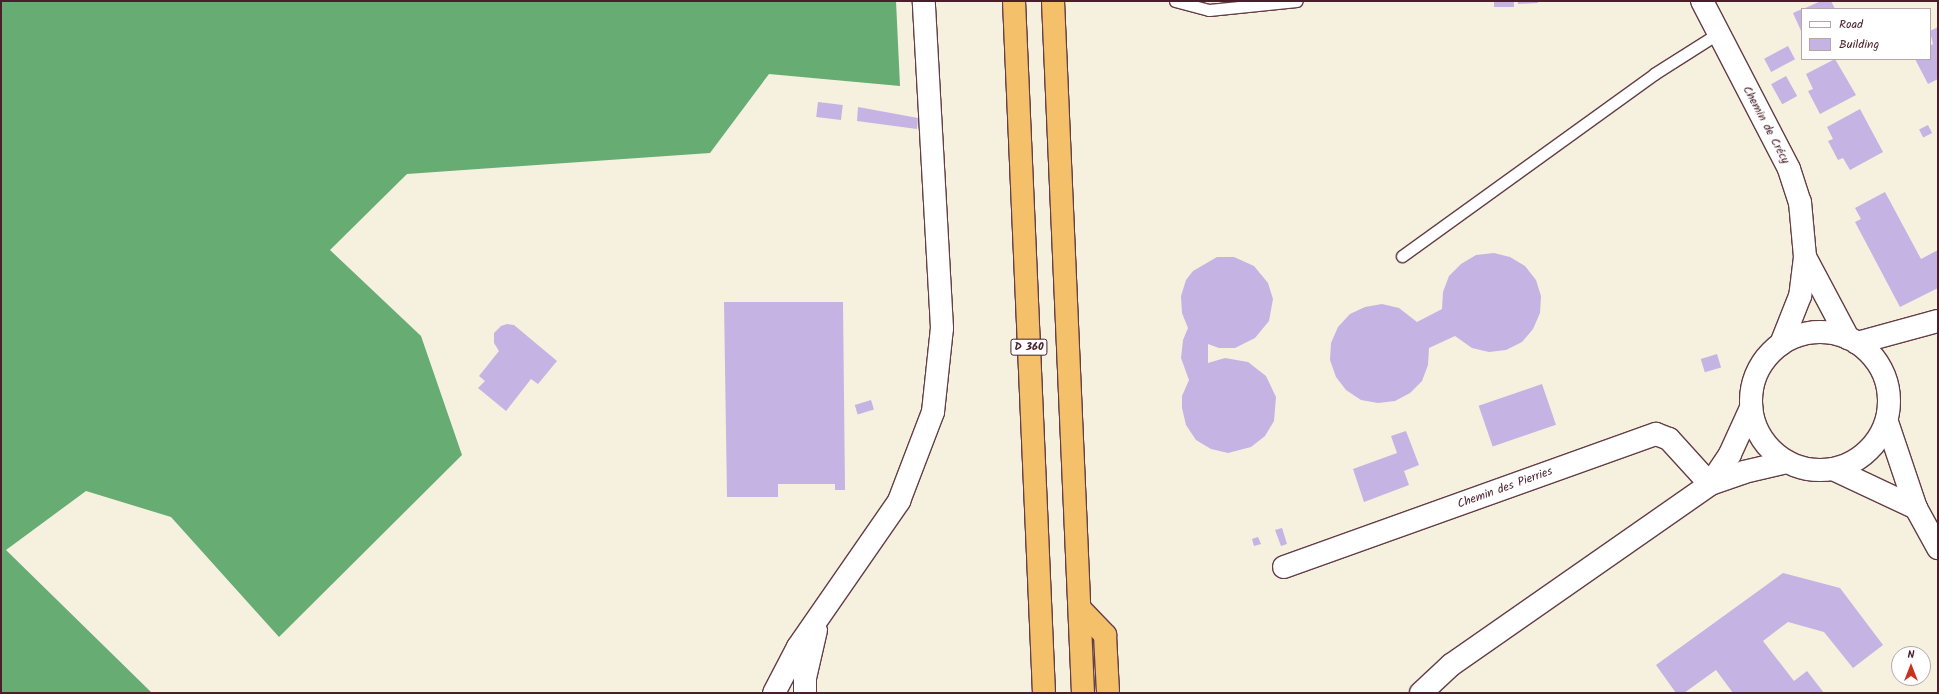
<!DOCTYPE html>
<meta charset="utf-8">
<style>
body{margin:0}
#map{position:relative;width:1939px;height:694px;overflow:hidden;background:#f6f0df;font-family:Kalam,sans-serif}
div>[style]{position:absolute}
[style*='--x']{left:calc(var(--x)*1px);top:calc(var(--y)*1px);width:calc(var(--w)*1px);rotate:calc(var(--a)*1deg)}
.forest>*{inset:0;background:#66ac73}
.building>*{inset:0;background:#c5b3e3;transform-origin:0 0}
.roads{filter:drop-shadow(1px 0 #643e46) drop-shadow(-1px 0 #643e46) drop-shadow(0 1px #643e46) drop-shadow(0 -1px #643e46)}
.service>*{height:11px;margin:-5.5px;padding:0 5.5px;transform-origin:5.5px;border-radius:5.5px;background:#fff}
.minor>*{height:22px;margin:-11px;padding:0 11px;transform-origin:11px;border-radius:11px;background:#fff}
.tertiary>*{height:22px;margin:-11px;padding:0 11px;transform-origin:11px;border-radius:11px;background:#fff}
.tertiary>.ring{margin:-11px;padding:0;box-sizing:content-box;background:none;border:22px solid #fff;border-radius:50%}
.trunk>*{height:22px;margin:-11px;padding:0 11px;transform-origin:11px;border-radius:11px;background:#f4c16a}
span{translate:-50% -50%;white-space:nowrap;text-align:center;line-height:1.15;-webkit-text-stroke:3.5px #fff;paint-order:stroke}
.shield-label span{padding:1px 3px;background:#fff;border:1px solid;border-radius:3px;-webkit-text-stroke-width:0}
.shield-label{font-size:11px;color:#4a1f2b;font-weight:700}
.street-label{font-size:12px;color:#4a1f2b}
.frame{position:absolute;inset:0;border:2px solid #4a1f2b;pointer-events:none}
.legend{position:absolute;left:1801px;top:8px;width:130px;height:52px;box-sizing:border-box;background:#fff;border:1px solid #b7a5aa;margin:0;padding:5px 7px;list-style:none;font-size:12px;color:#4a1f2b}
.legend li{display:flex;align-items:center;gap:8px;height:20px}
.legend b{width:20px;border:1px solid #b7a5aa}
.north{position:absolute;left:1891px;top:646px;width:40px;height:40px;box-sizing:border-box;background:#fff;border:1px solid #b7a5aa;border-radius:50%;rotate:0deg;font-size:11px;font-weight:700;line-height:16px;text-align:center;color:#4a1f2b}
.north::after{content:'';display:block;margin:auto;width:14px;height:18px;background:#c8321e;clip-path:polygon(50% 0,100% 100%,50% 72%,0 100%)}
</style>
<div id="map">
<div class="forest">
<i style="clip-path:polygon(1px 1px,896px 1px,900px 86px,769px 74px,710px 153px,407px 174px,330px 250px,421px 336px,462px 455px,279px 637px,171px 517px,86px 491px,6px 550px,152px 693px,1px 693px)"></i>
</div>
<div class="building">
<i style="left:1494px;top:1px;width:20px;height:6px"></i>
<i style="clip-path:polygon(1518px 1px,1538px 1px,1538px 3px,1518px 4px)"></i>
<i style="clip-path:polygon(1821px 1px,1831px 1px,1835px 9px,1803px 9px)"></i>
<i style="clip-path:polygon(1802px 9px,1802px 33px,1793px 13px)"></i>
<i style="clip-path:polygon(1938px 27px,1938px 79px,1928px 84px,1915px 59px,1930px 59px,1930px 46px,1933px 44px,1930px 31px)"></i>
<i style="left:1788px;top:46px;width:15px;height:27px;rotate:62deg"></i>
<i style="clip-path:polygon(1835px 59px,1856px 95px,1820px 114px,1808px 91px,1813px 89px,1806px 74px)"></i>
<i style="left:1786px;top:76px;width:23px;height:17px;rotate:61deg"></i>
<i style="left:818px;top:102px;width:25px;height:15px;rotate:7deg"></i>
<i style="clip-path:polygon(858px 107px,918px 118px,917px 129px,857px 121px)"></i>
<i style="clip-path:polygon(1860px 109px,1883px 152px,1850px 170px,1843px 158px,1838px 160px,1828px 141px,1833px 139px,1827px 127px)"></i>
<i style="left:1928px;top:125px;width:9px;height:10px;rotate:63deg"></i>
<i style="clip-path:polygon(1885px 192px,1921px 259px,1938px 250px,1938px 288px,1900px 307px,1855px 222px,1861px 219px,1855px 208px)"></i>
<i style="clip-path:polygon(1494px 253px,1510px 257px,1525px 266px,1536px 280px,1541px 296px,1540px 313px,1533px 329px,1522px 342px,1506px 350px,1489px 352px,1472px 348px,1455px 336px,1429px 348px,1428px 365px,1422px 381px,1410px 393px,1395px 401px,1378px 403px,1361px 400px,1346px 390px,1336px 377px,1330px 360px,1331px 343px,1338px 327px,1350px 314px,1365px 307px,1382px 304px,1399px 308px,1417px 322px,1442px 309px,1443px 292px,1449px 276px,1461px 264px,1476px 255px)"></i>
<i style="clip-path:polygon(1217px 257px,1234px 257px,1254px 266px,1268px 283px,1273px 299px,1269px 321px,1255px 338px,1235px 348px,1219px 348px,1208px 344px,1208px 363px,1225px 358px,1248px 362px,1266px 376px,1276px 397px,1274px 421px,1265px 436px,1251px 447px,1228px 453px,1211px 449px,1196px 440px,1186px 425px,1182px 408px,1182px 396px,1189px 380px,1181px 358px,1183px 340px,1188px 328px,1182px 313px,1181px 296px,1186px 280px,1193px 271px)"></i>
<i style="clip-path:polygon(724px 302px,843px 302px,845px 490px,835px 490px,835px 484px,778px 484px,778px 497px,727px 497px)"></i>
<i style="clip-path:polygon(507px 324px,514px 325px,557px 361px,538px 384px,531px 379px,506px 411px,478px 388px,485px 381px,479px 376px,499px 351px,494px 343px,494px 333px,501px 326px)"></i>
<i style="left:1717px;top:354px;width:14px;height:17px;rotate:73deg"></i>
<i style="left:1542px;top:384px;width:43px;height:67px;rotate:71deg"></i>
<i style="left:871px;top:400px;width:10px;height:17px;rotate:73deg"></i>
<i style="clip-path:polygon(1406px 431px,1419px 465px,1404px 471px,1409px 485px,1364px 502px,1353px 469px,1397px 453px,1391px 436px)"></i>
<i style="clip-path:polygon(1282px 528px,1287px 544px,1281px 546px,1275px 530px)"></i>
<i style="clip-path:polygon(1258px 537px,1261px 544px,1254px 546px,1252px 539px)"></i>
<i style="clip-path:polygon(1783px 573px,1840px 588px,1883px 645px,1853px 668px,1824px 632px,1788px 622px,1763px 641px,1794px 681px,1807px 671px,1824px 693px,1733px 693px,1716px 670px,1684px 693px,1676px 693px,1656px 665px)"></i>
</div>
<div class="roads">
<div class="service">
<i style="--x:1175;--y:1;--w:35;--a:15"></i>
<i style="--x:1209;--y:10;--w:88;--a:-5.8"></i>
<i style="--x:1402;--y:256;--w:311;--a:-35.8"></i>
<i style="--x:1654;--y:74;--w:75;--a:-32.4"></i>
</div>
<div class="minor">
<i style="--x:1702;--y:1;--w:189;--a:62.6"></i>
<i style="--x:1789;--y:169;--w:35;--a:72"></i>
<i style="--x:1800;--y:202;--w:55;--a:84.8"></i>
<i style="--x:1805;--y:257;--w:39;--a:97"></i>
<i style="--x:1800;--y:296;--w:52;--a:111.6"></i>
<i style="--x:1805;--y:257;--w:92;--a:62"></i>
<i style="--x:1887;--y:422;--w:91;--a:71.4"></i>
<i style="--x:1916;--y:508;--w:46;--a:61.2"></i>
<i style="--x:1833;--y:469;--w:92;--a:25.2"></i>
<i style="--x:1284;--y:567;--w:395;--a:-19.7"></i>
<i style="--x:1656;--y:434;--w:14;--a:21"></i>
<i style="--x:1669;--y:439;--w:61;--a:47.7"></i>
</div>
<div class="tertiary">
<i class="ring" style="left:1751px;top:332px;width:116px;height:116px"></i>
<i style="--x:1857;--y:343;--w:84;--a:-15.2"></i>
<i style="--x:1710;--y:484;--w:36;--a:-56"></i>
<i style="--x:1730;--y:454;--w:51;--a:-65.5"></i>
<i style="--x:774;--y:693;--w:52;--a:-62.4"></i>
<i style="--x:798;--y:647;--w:178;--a:-55.3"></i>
<i style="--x:899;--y:501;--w:95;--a:-69.1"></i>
<i style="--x:933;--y:412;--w:84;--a:-83.9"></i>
<i style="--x:942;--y:328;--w:327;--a:-93.2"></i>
<i style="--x:805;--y:693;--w:15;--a:-90"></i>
<i style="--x:805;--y:678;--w:49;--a:-77.1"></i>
<i style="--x:1421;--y:693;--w:41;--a:-43"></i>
<i style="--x:1451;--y:665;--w:316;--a:-34.9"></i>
<i style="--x:1710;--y:484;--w:36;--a:-19"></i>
<i style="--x:1744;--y:472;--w:44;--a:-13.1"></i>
</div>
<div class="trunk">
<i style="--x:1014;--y:1;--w:693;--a:87.52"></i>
<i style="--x:1053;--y:1;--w:693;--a:87.52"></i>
<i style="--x:1081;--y:610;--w:35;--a:46"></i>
<i style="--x:1105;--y:635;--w:58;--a:87"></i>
</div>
</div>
<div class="shield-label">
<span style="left:1029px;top:347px">D 360</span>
</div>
<div class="street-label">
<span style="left:1766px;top:125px;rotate:62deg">Chemin de Crécy</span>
<span style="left:1505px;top:488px;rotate:-20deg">Chemin des Pierries</span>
</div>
<div class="frame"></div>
<ul class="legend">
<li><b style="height:5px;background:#fff"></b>Road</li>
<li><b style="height:11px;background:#c5b3e3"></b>Building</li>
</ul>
<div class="north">N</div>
</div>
